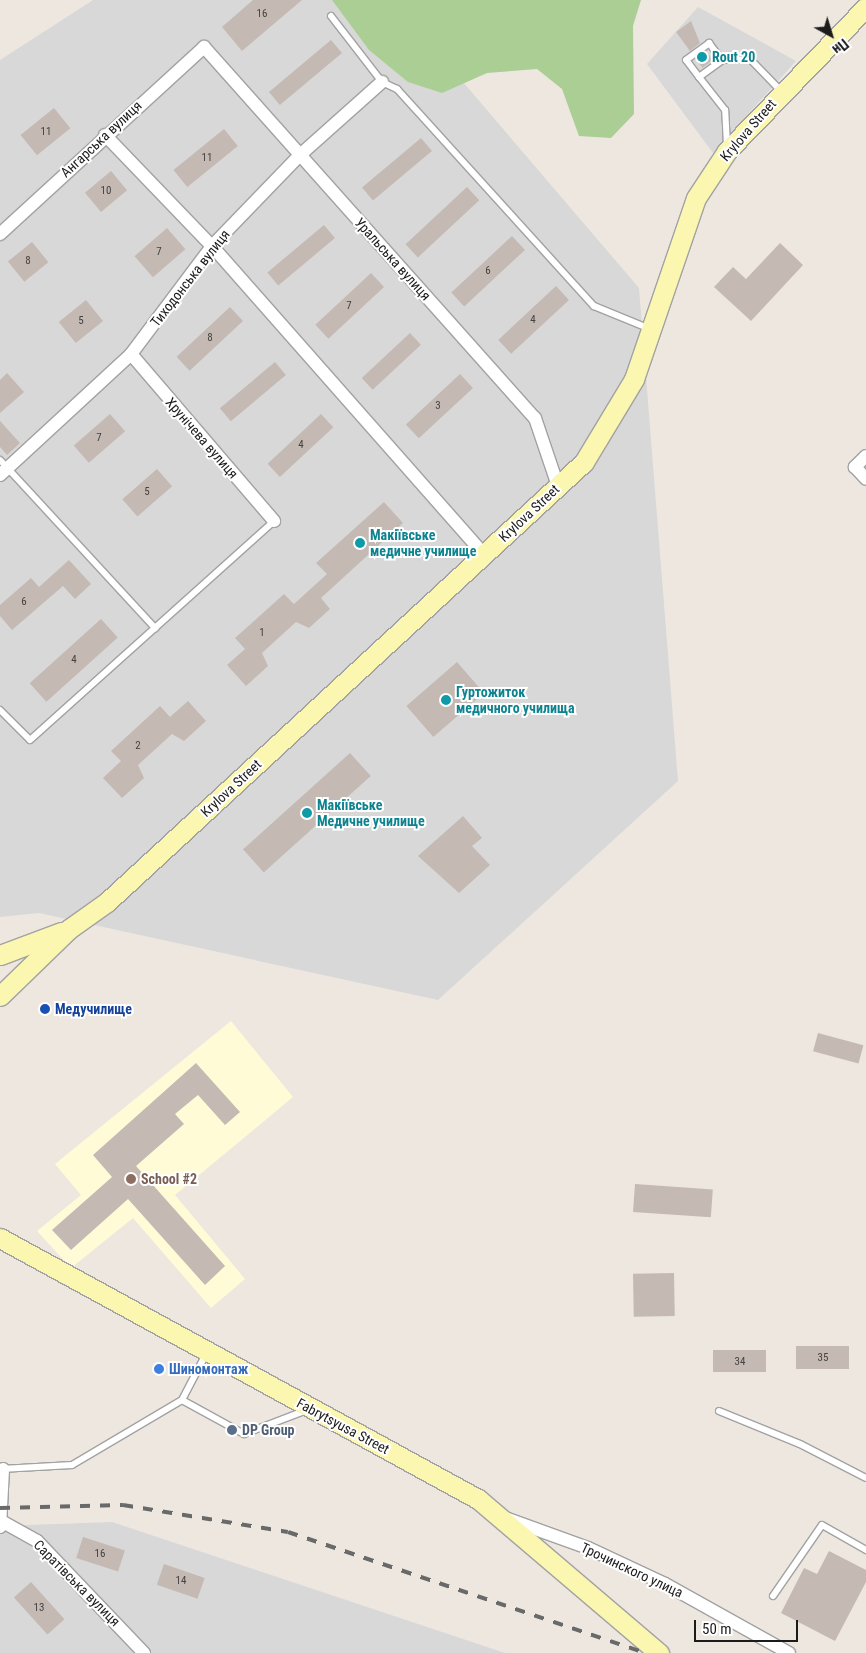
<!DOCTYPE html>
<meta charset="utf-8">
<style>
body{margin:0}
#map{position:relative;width:866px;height:1653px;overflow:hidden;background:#ede7e0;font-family:"Roboto Condensed",sans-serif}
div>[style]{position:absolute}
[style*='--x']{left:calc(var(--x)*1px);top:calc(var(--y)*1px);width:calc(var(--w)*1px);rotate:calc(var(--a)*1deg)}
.residential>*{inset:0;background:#d9d8d8}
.education>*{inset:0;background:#fffbd7}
.forest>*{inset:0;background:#aace93}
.building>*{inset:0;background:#c4b9b3;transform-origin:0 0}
.roads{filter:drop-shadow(1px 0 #a2a2a2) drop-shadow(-1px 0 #a2a2a2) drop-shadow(0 1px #a2a2a2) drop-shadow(0 -1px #a2a2a2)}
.service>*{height:6px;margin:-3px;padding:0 3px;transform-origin:3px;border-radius:3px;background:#fff}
.minor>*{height:12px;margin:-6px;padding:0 6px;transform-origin:6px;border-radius:6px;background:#fff}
.secondary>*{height:19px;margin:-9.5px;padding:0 9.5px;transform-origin:9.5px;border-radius:9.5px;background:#fbf7b0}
.rail>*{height:4px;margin-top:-2px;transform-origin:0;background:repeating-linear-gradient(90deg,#696969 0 10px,transparent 0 20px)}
.dots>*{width:14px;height:14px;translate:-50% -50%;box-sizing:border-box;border:2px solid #fff;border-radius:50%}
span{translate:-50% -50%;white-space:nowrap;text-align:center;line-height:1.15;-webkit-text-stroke:4px #fff;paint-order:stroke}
.number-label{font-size:11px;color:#454241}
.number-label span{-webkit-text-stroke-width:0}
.culture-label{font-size:14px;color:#0d838f;font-weight:700}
.left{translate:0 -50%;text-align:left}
.street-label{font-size:14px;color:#1b1b1b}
.transit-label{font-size:14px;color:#164399;font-weight:700}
.education-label{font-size:14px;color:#785e54;font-weight:700}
.shop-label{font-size:14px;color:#366cbe;font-weight:700}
.service-label{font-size:14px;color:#4e5e75;font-weight:700}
.north{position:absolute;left:806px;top:10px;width:50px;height:50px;-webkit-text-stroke:4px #fff;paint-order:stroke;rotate:141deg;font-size:14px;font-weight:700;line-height:20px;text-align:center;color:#1b1b1b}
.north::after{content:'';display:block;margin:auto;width:18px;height:22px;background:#1b1b1b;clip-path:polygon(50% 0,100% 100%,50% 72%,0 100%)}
.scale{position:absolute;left:694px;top:1620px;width:104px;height:22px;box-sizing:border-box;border:2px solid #1b1b1b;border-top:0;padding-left:6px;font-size:15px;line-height:18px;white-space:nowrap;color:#1b1b1b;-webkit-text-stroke:4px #fff;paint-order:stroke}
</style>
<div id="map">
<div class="residential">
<i style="clip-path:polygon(93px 0,393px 0,639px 288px,678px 781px,438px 1000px,39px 913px,0 917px,0 60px)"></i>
<i style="clip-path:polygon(698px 7px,796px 61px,713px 153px,647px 64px)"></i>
<i style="clip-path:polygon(112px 1522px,505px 1653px,0 1653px,0 1526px)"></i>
</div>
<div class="education">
<i style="clip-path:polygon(231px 1021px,293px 1097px,175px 1195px,245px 1279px,211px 1308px,133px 1218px,71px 1268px,37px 1231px,81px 1195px,55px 1164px)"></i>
</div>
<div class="forest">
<i style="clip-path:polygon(332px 0,641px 0,633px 26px,634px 114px,611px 138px,579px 136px,562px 89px,537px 69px,487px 73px,442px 93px,408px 82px,369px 50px)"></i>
</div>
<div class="building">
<i style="clip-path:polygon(253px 0,302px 0,242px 51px,222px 27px)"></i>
<i style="clip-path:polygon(691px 21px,700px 43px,690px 51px,676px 32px)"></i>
<i style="left:331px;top:40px;width:17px;height:81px;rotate:50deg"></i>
<i style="left:706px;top:51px;width:11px;height:13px;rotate:52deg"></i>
<i style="left:54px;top:108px;width:26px;height:43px;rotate:51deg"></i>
<i style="left:224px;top:129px;width:22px;height:65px;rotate:51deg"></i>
<i style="left:421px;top:138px;width:17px;height:77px;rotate:50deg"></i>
<i style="left:111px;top:171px;width:25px;height:34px;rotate:50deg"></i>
<i style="left:467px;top:187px;width:18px;height:84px;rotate:47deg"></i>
<i style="left:324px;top:225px;width:17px;height:74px;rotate:50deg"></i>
<i style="left:167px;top:228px;width:28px;height:43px;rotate:49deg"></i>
<i style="left:512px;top:236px;width:19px;height:83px;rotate:47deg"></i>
<i style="left:32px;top:242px;width:26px;height:31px;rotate:51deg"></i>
<i style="clip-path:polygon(780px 243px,803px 265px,751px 321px,714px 287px,733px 267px,746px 279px)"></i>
<i style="left:371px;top:273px;width:19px;height:76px;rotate:47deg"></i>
<i style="left:556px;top:286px;width:19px;height:79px;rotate:47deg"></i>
<i style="left:86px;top:300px;width:27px;height:35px;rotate:51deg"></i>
<i style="left:230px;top:307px;width:19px;height:73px;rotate:47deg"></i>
<i style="left:410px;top:333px;width:16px;height:66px;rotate:47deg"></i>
<i style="left:275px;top:362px;width:17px;height:72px;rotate:50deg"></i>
<i style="clip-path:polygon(7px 373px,24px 392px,0 413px,0 380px)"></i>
<i style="left:460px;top:374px;width:19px;height:74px;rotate:47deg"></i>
<i style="left:110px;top:414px;width:23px;height:48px;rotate:49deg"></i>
<i style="left:321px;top:414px;width:18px;height:73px;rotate:47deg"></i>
<i style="clip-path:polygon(0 421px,20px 443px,7px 455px,0 447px)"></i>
<i style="left:157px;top:469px;width:23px;height:46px;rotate:49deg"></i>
<i style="clip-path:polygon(384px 502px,403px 523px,321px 598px,330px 609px,309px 628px,296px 622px,262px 653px,268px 666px,246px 686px,227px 665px,245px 649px,235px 638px,284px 594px,294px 604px,327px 574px,316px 563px)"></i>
<i style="clip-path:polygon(69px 560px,91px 584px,75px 599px,63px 586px,12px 630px,0 616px,0 605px,31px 578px,39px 587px)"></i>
<i style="left:101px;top:619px;width:25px;height:96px;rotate:48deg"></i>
<i style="left:457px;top:662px;width:41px;height:67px;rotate:49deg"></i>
<i style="clip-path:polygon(188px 701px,206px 721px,184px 741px,172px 734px,138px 765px,144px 778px,122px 798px,103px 778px,121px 761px,111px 751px,160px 706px,170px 717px)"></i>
<i style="left:350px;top:753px;width:31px;height:144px;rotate:48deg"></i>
<i style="clip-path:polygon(463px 816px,482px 838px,472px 846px,490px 865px,459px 893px,418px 856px)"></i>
<i style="left:818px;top:1033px;width:47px;height:19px;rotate:15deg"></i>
<i style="clip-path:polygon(196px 1063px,240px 1112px,225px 1125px,198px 1095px,175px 1114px,184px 1124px,136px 1166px,225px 1266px,205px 1285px,128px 1199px,71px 1250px,52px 1230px,112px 1177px,93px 1155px)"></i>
<i style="left:635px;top:1184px;width:78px;height:28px;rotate:4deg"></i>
<i style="left:674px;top:1273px;width:43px;height:41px;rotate:89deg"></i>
<i style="left:849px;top:1346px;width:23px;height:53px;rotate:90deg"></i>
<i style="left:766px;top:1350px;width:22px;height:53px;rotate:90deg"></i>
<i style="left:83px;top:1537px;width:44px;height:22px;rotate:18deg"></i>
<i style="clip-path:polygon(829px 1551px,866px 1570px,866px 1582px,835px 1641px,781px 1613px,804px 1568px,817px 1574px)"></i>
<i style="left:164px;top:1564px;width:43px;height:22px;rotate:19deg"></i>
<i style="left:31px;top:1582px;width:50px;height:23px;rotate:48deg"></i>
</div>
<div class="roads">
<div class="service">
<i style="--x:331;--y:16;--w:83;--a:52.3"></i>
<i style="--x:382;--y:82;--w:17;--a:25"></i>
<i style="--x:397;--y:89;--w:293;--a:47.8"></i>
<i style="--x:594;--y:306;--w:61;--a:22.3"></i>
<i style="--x:699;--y:77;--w:21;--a:-127"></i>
<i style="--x:686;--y:60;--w:29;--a:-36"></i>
<i style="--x:709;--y:43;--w:21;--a:53"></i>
<i style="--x:727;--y:145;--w:35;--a:-93"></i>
<i style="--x:725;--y:110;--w:42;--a:-128.2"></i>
<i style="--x:699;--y:77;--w:29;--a:-36"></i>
<i style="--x:722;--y:60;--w:29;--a:0"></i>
<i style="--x:751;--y:60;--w:43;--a:45.9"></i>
<i style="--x:0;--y:460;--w:229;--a:47.3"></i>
<i style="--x:0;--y:710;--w:42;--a:45"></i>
<i style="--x:30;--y:740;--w:328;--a:-41.9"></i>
<i style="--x:206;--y:1354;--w:52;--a:117.6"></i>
<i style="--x:182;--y:1400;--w:71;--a:28.7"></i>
<i style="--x:244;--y:1434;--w:67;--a:-20.9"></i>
<i style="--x:719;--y:1411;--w:87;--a:22.2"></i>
<i style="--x:800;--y:1444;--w:74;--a:27.3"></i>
<i style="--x:1;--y:1469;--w:71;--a:-3.2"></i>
<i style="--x:72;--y:1465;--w:128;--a:-30.6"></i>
<i style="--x:773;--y:1596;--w:86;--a:-55.4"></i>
<i style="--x:822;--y:1525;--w:51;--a:29.6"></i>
</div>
<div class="minor">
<i style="--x:105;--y:135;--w:154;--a:46.1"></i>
<i style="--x:212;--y:246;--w:411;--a:48.6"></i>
<i style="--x:0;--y:234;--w:277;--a:-42.5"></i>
<i style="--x:204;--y:47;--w:497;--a:48.3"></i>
<i style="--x:535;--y:418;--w:72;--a:71.3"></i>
<i style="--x:131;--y:354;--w:220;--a:49.4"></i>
<i style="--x:866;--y:456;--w:16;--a:135"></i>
<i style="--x:855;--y:467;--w:16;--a:47"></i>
<i style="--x:0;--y:475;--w:178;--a:-42.7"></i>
<i style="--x:131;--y:354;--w:135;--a:-53.1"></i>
<i style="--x:212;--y:246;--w:127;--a:-46"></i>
<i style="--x:300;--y:155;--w:110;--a:-41.7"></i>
<i style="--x:505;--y:1518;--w:88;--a:19.9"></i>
<i style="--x:588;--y:1548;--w:85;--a:25.1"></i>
<i style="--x:665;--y:1584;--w:142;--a:29.1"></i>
<i style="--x:3;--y:1522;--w:39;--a:29"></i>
<i style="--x:37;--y:1541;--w:155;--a:46.3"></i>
<i style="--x:0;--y:1527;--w:58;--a:-87"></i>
</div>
<div class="secondary">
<i style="--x:0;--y:955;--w:65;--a:-20.7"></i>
<i style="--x:0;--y:996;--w:96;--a:-44.2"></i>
<i style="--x:69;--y:929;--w:47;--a:-35.4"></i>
<i style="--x:107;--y:902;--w:649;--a:-42.69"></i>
<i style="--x:584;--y:462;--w:97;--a:-58.9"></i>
<i style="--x:634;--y:379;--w:191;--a:-71.1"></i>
<i style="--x:696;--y:198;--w:56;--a:-56.6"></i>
<i style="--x:727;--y:151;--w:200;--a:-46"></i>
<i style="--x:0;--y:1238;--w:545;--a:28.64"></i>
<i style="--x:478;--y:1499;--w:238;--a:40.4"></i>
</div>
</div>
<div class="rail">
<i style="--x:0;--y:1508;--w:123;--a:-1.4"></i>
<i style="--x:123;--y:1505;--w:167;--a:9.3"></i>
<i style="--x:288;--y:1532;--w:377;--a:18.7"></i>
</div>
<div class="dots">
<i style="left:702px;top:57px;background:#0f9aa8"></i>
<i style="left:360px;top:543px;background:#0f9aa8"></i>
<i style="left:446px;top:700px;background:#0f9aa8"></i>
<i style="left:307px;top:813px;background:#0f9aa8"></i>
<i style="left:45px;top:1009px;background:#1a4fb4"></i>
<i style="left:131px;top:1179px;background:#8d6e63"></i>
<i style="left:159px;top:1369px;background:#3f7fe0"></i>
<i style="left:232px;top:1430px;background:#5c6f8a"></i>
</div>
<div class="number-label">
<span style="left:262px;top:14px">16</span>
<span style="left:46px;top:132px">11</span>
<span style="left:207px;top:158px">11</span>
<span style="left:106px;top:191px">10</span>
<span style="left:159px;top:252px">7</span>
<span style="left:28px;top:261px">8</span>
<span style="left:488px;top:271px">6</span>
<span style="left:349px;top:306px">7</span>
<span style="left:533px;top:320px">4</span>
<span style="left:81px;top:321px">5</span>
<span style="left:210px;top:338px">8</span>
<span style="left:438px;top:406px">3</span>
<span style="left:99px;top:438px">7</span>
<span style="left:301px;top:445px">4</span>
<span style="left:147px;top:492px">5</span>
<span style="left:24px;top:602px">6</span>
<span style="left:262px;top:633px">1</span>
<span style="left:74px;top:660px">4</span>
<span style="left:138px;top:746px">2</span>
<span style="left:823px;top:1358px">35</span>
<span style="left:740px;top:1362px">34</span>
<span style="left:100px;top:1554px">16</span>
<span style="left:181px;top:1581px">14</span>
<span style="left:39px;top:1608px">13</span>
</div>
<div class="culture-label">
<span class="left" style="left:712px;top:57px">Rout 20</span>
<span class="left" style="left:370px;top:543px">Макіївське<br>медичне училище</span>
<span class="left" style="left:456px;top:700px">Гуртожиток<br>медичного училища</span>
<span class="left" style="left:317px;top:813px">Макіївське<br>Медичне училище</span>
</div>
<div class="street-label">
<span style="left:748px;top:130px;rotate:-49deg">Krylova Street</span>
<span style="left:101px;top:139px;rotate:-43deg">Ангарська вулиця</span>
<span style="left:393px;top:259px;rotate:48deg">Уральська вулиця</span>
<span style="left:190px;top:278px;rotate:-52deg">Тиходонська вулиця</span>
<span style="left:202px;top:438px;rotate:49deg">Хрунічева вулиця</span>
<span style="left:529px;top:513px;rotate:-43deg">Krylova Street</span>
<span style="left:231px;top:788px;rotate:-43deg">Krylova Street</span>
<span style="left:343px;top:1426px;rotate:28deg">Fabrytsyusa Street</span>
<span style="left:632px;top:1570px;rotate:25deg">Трочинского улица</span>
<span style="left:77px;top:1583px;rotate:45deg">Саратівська вулиця</span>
</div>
<div class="transit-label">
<span class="left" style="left:55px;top:1009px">Медучилище</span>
</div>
<div class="education-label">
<span class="left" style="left:141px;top:1179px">School #2</span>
</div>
<div class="shop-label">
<span class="left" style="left:169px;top:1369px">Шиномонтаж</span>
</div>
<div class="service-label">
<span class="left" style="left:242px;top:1430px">DP Group</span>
</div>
<div class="north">Пн</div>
<div class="scale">50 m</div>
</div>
